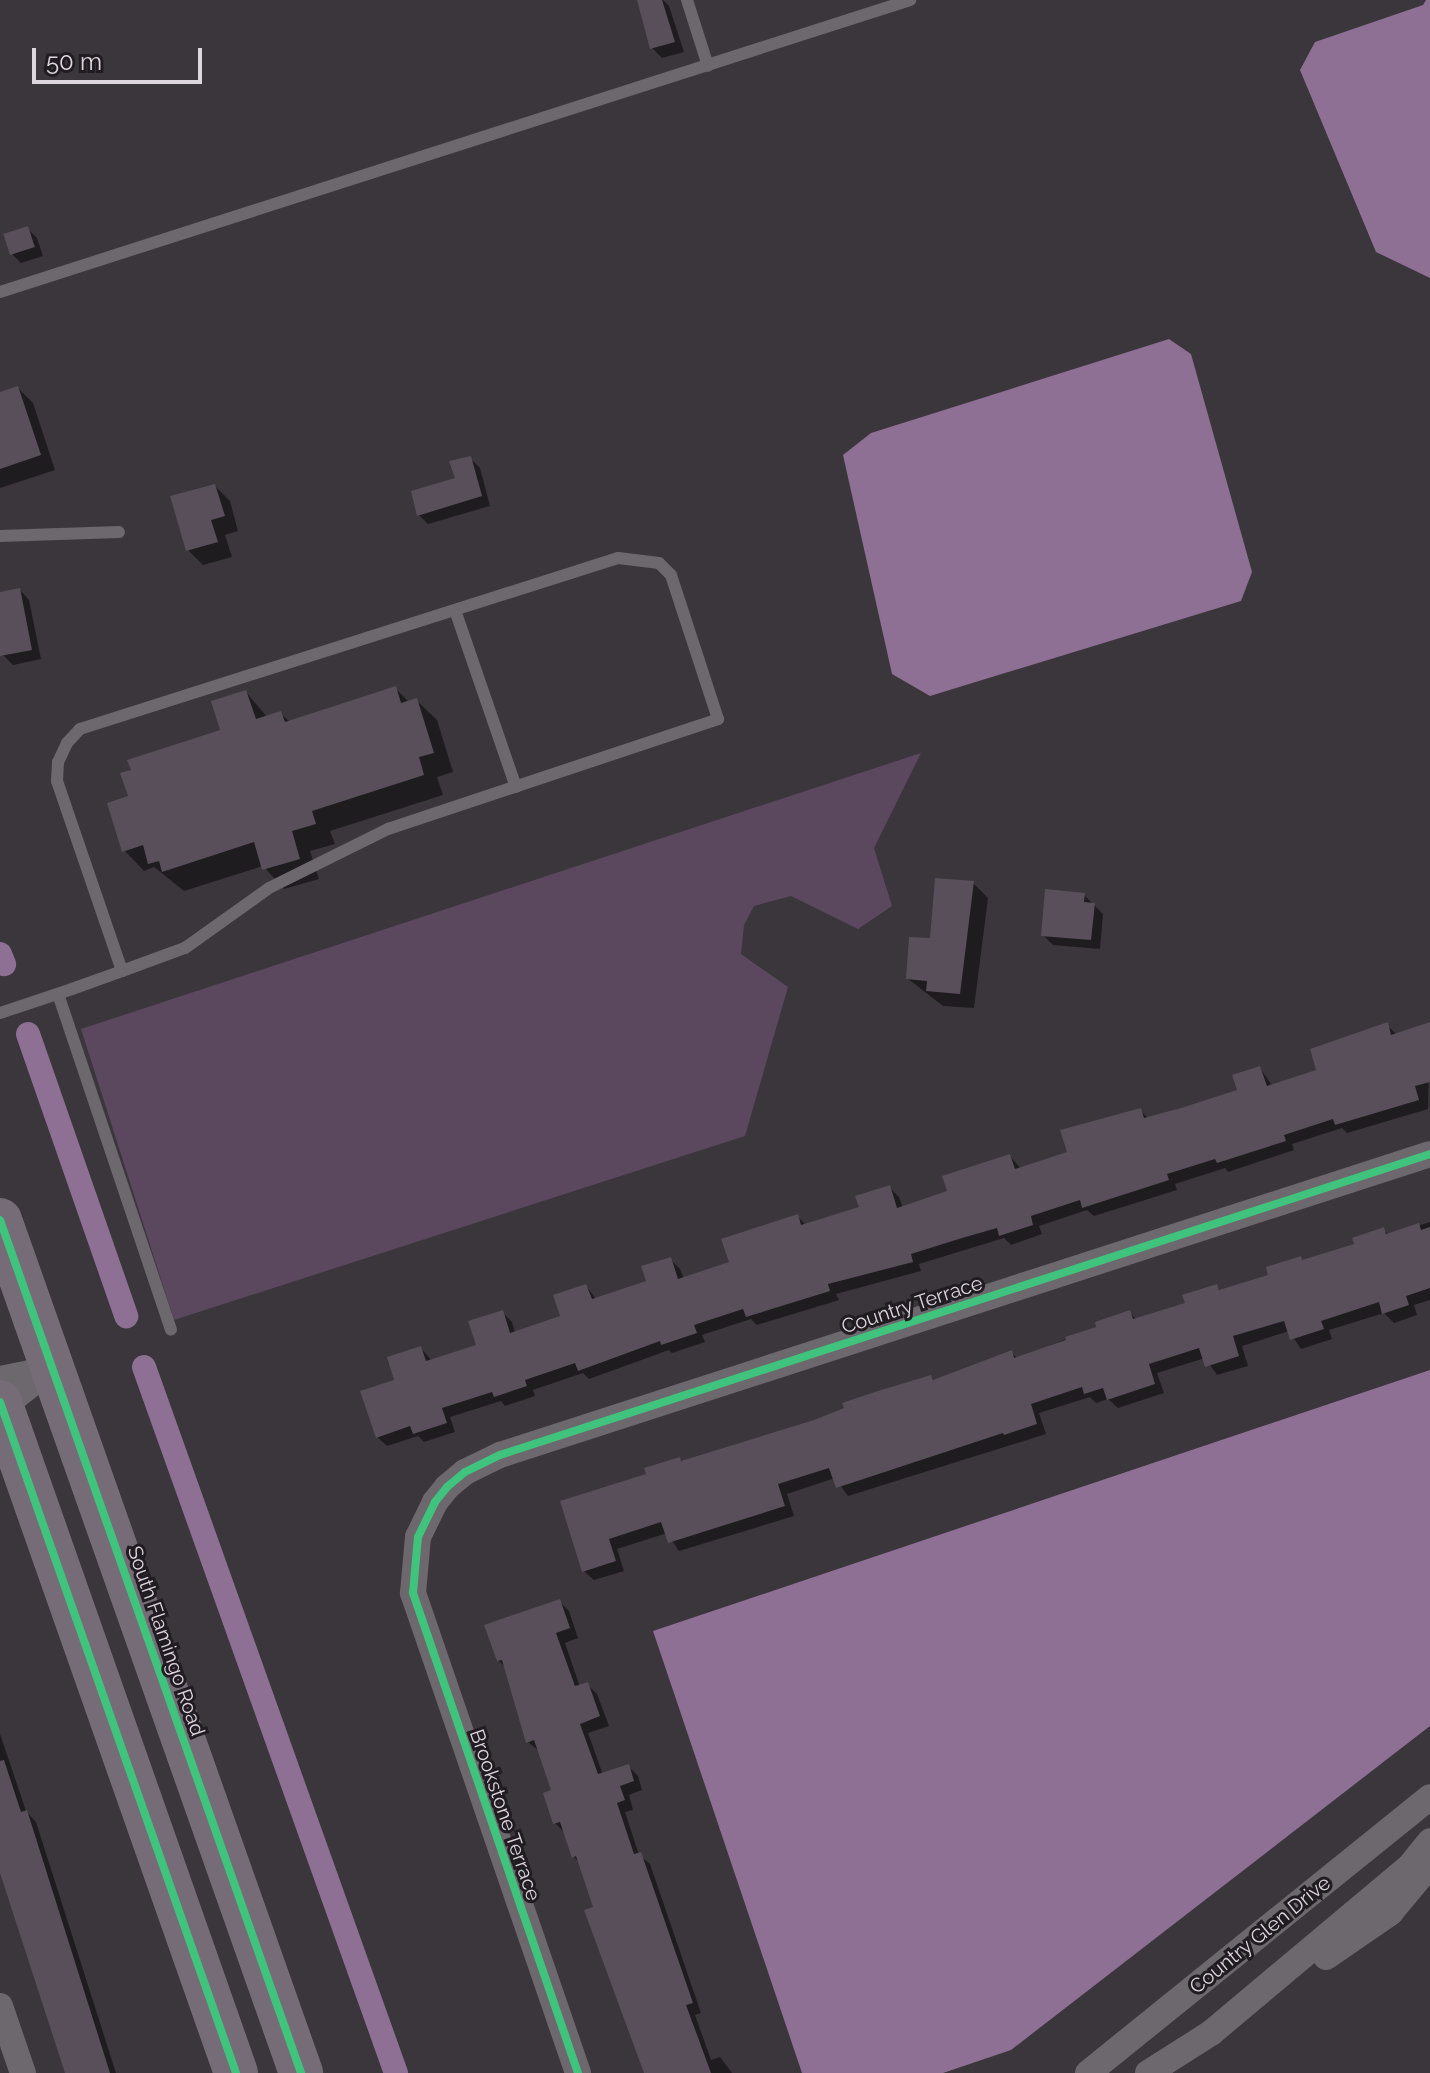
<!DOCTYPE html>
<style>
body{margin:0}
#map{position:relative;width:1430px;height:2073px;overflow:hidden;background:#3b353c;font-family:Raleway,sans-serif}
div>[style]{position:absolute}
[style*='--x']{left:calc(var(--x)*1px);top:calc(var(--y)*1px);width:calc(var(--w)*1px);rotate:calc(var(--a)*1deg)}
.green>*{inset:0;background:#5b485f}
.water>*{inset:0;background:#8e7094}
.shadow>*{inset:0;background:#0007}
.canal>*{height:24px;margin:-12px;padding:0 12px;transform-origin:12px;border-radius:12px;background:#8e7094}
.building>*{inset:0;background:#584f5a;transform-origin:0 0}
.lane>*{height:12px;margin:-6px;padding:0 6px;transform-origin:6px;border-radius:6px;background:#6c686d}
.street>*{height:26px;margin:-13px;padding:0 13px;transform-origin:13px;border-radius:13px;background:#6c686d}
.highway>*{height:44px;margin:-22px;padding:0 22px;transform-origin:22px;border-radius:22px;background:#766c78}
.cycleway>*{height:8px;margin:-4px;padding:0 4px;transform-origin:4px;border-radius:4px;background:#40c37c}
span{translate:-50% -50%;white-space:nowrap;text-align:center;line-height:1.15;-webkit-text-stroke:6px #211c22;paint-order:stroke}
.street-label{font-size:20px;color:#ddd6de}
.scale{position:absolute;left:32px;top:48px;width:170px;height:36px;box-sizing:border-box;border:4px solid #ddd6de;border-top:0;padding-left:10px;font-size:24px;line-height:28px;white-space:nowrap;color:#ddd6de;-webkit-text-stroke:6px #211c22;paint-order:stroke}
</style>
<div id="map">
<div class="green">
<i style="clip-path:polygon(921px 753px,874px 848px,892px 906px,858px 929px,791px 896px,754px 906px,744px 925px,741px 954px,788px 987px,745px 1136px,174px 1320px,81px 1029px)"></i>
</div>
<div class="water">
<i style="clip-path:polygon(1426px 0,1430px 0,1430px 278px,1376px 252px,1300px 70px,1315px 42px,1423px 5px)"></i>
<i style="clip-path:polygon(1169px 339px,1191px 354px,1252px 572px,1241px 601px,930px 696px,892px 674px,843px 455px,871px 433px)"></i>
<i style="clip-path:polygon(1430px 1370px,1430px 1726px,1011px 2050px,943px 2073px,802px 2073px,653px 1631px)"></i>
</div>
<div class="shadow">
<i style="clip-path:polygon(647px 0,663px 0,669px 6px,684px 52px,662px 58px,652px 48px)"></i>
<i style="clip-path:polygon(27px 228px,37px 238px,43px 256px,21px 263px,12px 254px)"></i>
<i style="clip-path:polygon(18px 388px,33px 403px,55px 470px,0 488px,0 394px)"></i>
<i style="clip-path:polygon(470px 458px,480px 468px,490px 506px,428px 524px,418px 514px,457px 480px)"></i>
<i style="clip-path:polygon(215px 486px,230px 501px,238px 531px,225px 535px,232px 557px,203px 565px,188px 550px)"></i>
<i style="clip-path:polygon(20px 590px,29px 600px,41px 659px,13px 665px,3px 655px,0 640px,0 594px)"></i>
<i style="clip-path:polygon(396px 689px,409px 702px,416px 700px,437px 720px,453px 772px,437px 777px,443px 795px,330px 831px,335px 844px,310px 851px,319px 879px,284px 889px,263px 866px,184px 891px,154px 867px,144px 871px,124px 850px,130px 798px,223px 731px,246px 692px,267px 717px,280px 713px,290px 722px)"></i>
<i style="clip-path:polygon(973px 883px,988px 898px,974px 1008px,943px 1006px,908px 979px)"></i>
<i style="clip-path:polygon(1084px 895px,1103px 914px,1100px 949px,1053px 945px,1043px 935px)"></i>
<i style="clip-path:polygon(1430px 1024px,1428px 1109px,1347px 1133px,1342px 1128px,1292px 1144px,1294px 1150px,1228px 1172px,1225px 1168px,1175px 1184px,1177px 1190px,1094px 1216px,1087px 1210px,1039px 1226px,1042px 1234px,1011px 1245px,1004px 1238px,919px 1264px,921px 1271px,836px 1294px,839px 1300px,757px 1325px,751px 1319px,702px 1335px,705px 1342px,672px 1353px,669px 1350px,589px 1379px,583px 1373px,533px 1390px,535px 1396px,505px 1406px,501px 1401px,450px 1417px,455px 1432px,424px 1442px,418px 1436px,387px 1446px,377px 1437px,397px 1381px,421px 1348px,432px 1361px,479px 1347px,502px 1312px,512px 1322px,515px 1333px,562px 1318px,586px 1286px,597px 1300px,649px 1282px,670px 1259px,680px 1269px,684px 1279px,732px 1264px,797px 1216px,806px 1225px,861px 1208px,889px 1187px,899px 1197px,903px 1208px,950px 1192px,1010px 1156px,1021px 1169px,1069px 1154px,1140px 1110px,1149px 1119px,1239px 1091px,1260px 1068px,1273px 1087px,1319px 1072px,1387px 1025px,1397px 1035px)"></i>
<i style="clip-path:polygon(1430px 1222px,1430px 1300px,1414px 1305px,1417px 1315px,1394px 1323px,1384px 1313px,1329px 1330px,1332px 1339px,1301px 1349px,1289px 1331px,1242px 1346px,1248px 1366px,1217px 1375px,1205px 1358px,1157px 1373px,1164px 1393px,1118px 1408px,1108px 1399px,1096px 1403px,1090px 1397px,1039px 1413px,1046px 1434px,848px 1496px,835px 1478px,787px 1494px,794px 1516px,679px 1551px,667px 1533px,617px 1549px,624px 1571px,594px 1580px,584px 1571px,649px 1475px,680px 1459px,683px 1462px,814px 1422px,931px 1377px,936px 1382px,1011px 1352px,1018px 1359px,1130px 1313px,1137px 1320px,1187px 1304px,1216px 1286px,1222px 1292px,1271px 1276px,1356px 1245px,1383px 1229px,1389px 1235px)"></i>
<i style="clip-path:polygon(559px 1601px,569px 1611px,578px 1638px,565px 1643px,580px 1687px,587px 1684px,597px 1694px,609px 1726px,588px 1733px,603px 1775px,628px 1766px,638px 1776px,642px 1790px,629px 1795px,633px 1810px,625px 1812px,639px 1855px,650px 1864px,701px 2013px,695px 2015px,711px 2060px,720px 2057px,732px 2073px,646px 2073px,580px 1863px,574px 1857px,566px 1834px,555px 1823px,554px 1791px,539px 1751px,528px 1742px,506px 1668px,498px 1660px)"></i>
<i style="clip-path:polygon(0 1734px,26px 1811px,36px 1822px,116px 2073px,67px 2073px,0 1866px)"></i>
</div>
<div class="canal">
<i style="--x:0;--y:954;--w:11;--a:68"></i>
<i style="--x:28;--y:1034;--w:299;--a:70.8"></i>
<i style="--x:144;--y:1367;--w:750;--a:70.36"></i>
</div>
<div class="building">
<i style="clip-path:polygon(637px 0,662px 0,675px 42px,650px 49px)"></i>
<i style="left:28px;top:226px;width:22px;height:26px;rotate:72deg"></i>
<i style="clip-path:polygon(18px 386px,41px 455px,0 469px,0 392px)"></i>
<i style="clip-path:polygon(471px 456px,482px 496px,417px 516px,411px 491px,455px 478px,449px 461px)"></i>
<i style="clip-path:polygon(215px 484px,225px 516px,211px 520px,218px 542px,186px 551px,170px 496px)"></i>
<i style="clip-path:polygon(20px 588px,32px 650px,0 656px,0 592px)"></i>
<i style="clip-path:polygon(396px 686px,401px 703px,417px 698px,434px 753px,419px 757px,424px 775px,312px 811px,316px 824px,292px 831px,300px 859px,262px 870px,254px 842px,162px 872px,159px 861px,148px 864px,143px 845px,122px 852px,107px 803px,128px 796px,120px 773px,131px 770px,127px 760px,220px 730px,211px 701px,246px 690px,256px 719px,281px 711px,285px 722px)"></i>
<i style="clip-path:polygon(935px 878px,974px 881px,960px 994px,926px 991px,927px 981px,906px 979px,909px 937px,930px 938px)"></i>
<i style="clip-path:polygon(1045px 889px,1085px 893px,1084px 902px,1095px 903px,1091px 940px,1041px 936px)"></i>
<i style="clip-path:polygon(1388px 1022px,1391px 1035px,1430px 1022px,1430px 1082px,1415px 1086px,1419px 1100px,1335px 1125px,1333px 1119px,1284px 1135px,1286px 1141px,1217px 1163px,1215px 1159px,1167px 1174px,1169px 1180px,1082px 1208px,1080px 1200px,1031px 1216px,1033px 1225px,999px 1236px,997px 1228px,962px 1238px,911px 1254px,913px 1262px,828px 1284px,830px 1291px,746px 1317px,743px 1309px,694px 1325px,697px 1333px,661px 1345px,660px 1341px,578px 1371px,575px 1363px,525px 1380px,527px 1386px,494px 1397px,492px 1392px,442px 1408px,447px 1423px,413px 1434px,410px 1426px,376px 1438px,360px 1391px,394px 1380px,387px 1357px,421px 1346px,426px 1361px,476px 1345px,468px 1321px,503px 1310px,510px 1333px,560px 1316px,553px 1295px,586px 1284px,592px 1299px,646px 1281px,641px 1266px,671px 1257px,678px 1279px,729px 1262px,721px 1239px,798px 1214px,801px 1225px,859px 1207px,855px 1196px,890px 1185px,897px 1208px,947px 1191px,942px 1176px,1010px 1154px,1015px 1169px,1067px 1152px,1060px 1130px,1141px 1108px,1144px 1118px,1181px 1108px,1237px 1090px,1232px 1075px,1260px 1066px,1267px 1086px,1316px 1070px,1310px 1049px)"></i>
<i style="clip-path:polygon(1419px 1223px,1421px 1230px,1430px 1227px,1430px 1288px,1406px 1296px,1409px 1305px,1382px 1314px,1379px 1302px,1321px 1321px,1324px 1329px,1290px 1340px,1284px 1321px,1233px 1336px,1239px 1356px,1205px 1367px,1199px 1348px,1149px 1364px,1155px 1384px,1107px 1400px,1103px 1388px,1084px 1394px,1082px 1387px,1031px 1404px,1037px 1424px,1004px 1435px,1003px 1433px,836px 1488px,829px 1468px,778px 1484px,785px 1506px,668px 1543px,661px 1522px,609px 1539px,616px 1561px,582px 1572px,560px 1501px,646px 1474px,644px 1468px,680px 1457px,681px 1461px,814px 1420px,844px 1408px,842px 1403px,878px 1391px,931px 1375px,933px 1380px,1012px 1350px,1014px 1358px,1066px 1340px,1065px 1337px,1096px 1327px,1095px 1322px,1130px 1310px,1133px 1319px,1185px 1303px,1182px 1295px,1217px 1284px,1219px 1290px,1268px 1275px,1266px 1267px,1301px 1256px,1302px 1260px,1354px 1244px,1352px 1238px,1384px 1227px,1386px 1234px)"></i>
<i style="clip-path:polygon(560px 1599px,570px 1628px,556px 1633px,575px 1686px,588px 1682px,600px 1716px,580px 1724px,598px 1774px,629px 1764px,634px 1781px,620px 1786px,625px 1800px,617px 1803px,634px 1854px,641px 1852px,693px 2003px,686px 2005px,711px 2073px,644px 2073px,584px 1910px,593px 1907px,576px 1856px,572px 1858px,560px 1822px,553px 1824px,543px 1793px,551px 1790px,534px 1740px,526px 1743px,502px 1660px,497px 1661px,484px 1625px)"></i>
<i style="clip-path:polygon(4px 1760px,21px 1812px,27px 1810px,110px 2073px,65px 2073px,0 1873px,0 1761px)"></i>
</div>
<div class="lane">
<i style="--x:687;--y:0;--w:69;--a:72.3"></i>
<i style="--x:0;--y:292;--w:956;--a:-17.79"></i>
<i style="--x:0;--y:536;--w:119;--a:-1.9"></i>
<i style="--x:455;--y:610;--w:187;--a:71"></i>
<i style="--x:58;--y:994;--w:354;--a:71.4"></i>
<i style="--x:0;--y:1013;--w:76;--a:-18.4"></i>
<i style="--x:72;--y:989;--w:53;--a:-19.8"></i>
<i style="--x:122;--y:971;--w:67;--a:-20.1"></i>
<i style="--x:185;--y:948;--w:103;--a:-35.5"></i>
<i style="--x:269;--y:888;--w:133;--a:-26.4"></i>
<i style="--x:388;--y:829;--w:348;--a:-18.4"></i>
<i style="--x:718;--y:719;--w:151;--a:-108.1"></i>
<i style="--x:671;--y:575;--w:17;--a:-135"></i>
<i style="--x:659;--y:563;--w:41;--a:-173"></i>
<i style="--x:618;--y:558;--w:565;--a:162.37"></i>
<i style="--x:80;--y:729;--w:19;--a:133"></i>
<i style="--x:67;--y:743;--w:21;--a:115"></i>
<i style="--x:58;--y:762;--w:19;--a:93"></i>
<i style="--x:57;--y:781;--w:201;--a:71.1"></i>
</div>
<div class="street">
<i style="--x:0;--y:1379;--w:46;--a:-11.3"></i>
<i style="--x:0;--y:1409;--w:66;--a:-38.3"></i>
<i style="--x:1326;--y:1957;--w:78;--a:-34.5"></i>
<i style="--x:1390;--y:1913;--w:62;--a:-50.2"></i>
<i style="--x:0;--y:2006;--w:71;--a:71.1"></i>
<i style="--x:578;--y:2073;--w:508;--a:-108.97"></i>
<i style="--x:413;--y:1593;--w:56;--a:-84.9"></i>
<i style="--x:418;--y:1537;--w:39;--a:-64"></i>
<i style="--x:435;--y:1502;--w:19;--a:-51"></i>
<i style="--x:447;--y:1487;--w:23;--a:-40"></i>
<i style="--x:465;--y:1472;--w:39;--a:-26"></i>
<i style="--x:500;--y:1455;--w:977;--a:-17.93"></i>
<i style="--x:1088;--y:2073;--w:439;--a:-38.9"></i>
<i style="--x:1148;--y:2073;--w:75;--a:-32.4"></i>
<i style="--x:1211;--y:2033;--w:260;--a:-40"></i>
<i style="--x:1410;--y:1866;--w:32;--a:-51"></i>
</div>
<div class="highway">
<i style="--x:0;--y:1220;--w:905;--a:70.56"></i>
<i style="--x:0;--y:1402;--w:711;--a:70.62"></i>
</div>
<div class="cycleway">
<i style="--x:0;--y:1220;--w:905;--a:70.56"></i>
<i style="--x:0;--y:1402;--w:711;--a:70.62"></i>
<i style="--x:578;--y:2073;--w:508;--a:-108.97"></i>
<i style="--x:413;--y:1593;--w:56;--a:-84.9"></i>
<i style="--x:418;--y:1537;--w:39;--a:-64"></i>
<i style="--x:435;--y:1502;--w:19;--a:-51"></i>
<i style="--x:447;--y:1487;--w:23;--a:-40"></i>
<i style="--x:465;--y:1472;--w:39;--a:-26"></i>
<i style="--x:500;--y:1455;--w:977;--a:-17.93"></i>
</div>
<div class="street-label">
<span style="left:912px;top:1305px;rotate:-18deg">Country Terrace</span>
<span style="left:166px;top:1641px;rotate:71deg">South Flamingo Road</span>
<span style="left:505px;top:1815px;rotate:71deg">Brookstone Terrace</span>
<span style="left:1260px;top:1935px;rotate:-39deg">Country Glen Drive</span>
</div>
<div class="scale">50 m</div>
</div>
